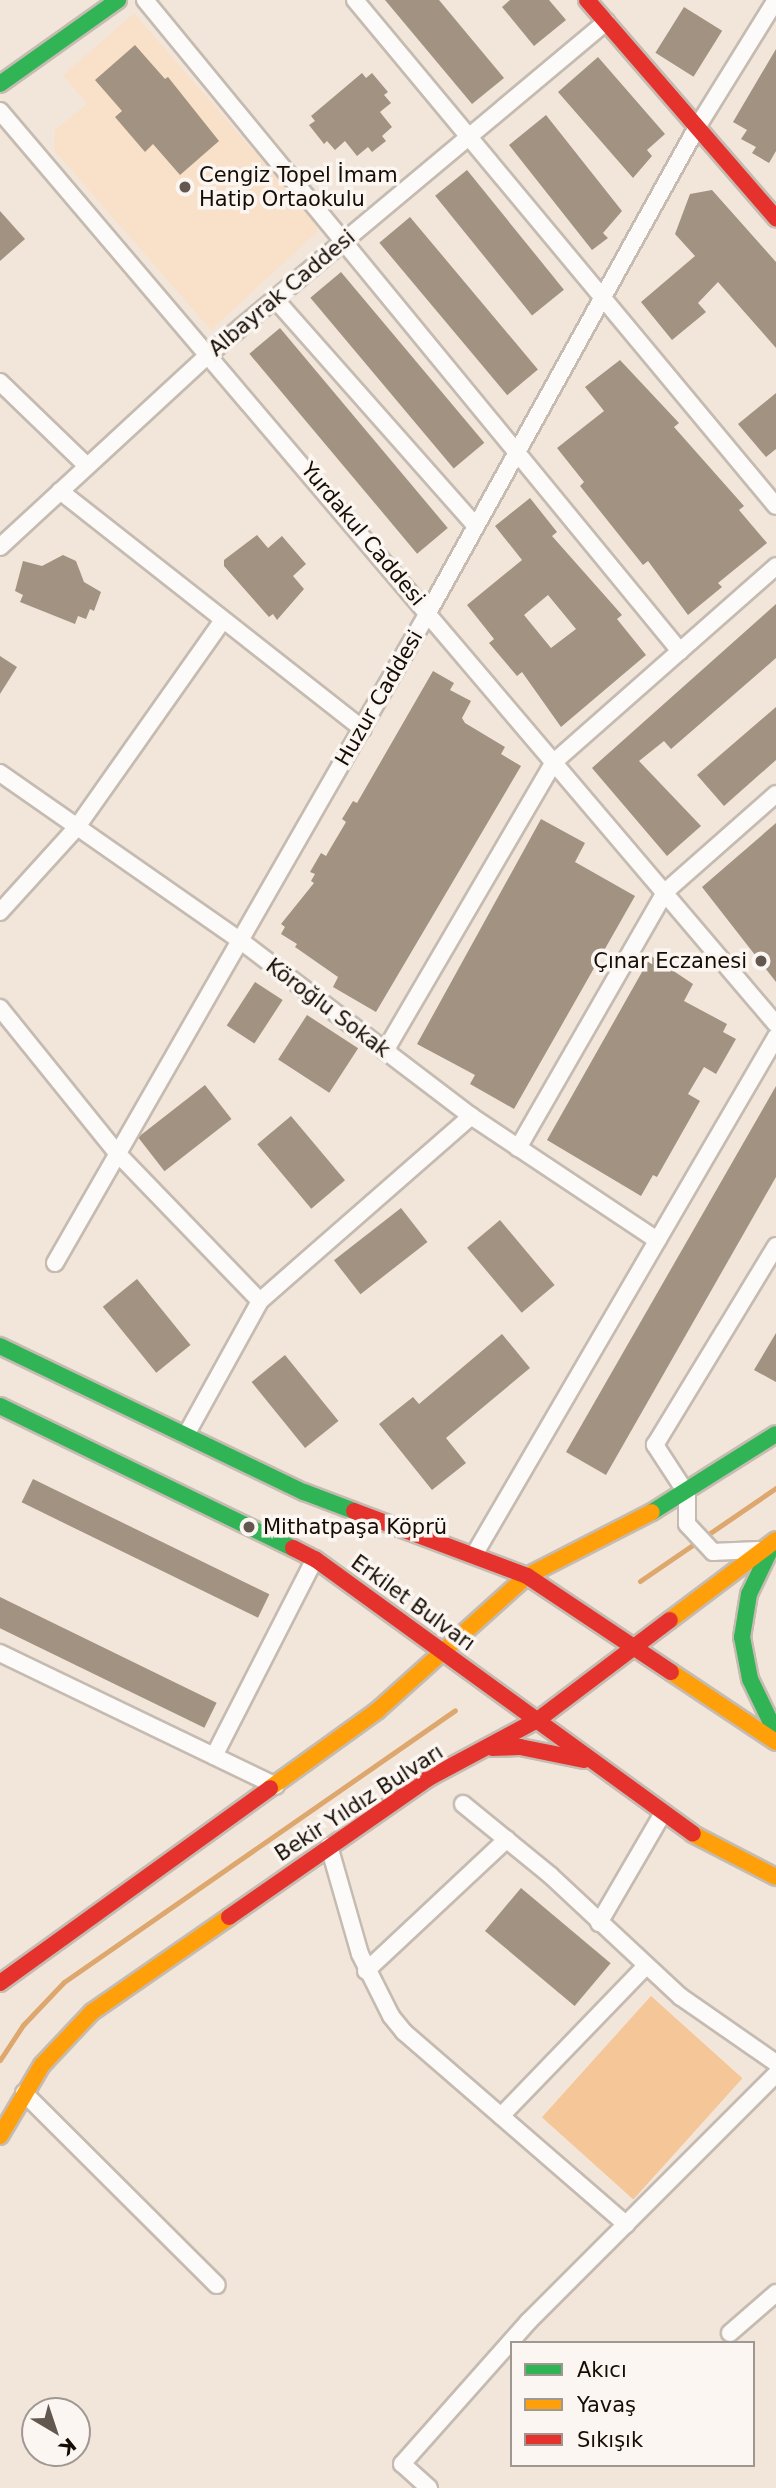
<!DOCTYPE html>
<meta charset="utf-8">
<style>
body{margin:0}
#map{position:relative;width:776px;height:2488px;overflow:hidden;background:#f2e6db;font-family:"DejaVu Sans",sans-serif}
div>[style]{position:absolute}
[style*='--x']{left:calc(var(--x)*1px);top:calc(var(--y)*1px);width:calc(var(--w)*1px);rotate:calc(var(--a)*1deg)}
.built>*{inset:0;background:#f8e0c9}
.green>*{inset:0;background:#f4c698;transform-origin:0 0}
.stream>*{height:5px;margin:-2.5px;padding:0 2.5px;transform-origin:2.5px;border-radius:2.5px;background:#dda76d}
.building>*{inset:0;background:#a29281;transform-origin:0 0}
.roads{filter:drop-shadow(2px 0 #c5bbb1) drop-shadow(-2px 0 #c5bbb1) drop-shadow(0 2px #c5bbb1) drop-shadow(0 -2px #c5bbb1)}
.street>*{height:16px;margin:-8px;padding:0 8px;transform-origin:8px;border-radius:8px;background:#fdfbfa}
.fast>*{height:16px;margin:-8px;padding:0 8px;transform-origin:8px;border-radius:8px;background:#30b455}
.slow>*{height:16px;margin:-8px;padding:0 8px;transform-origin:8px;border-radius:8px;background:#ff9f0a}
.jam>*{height:16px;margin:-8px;padding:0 8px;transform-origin:8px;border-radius:8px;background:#e5322d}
.dots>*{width:19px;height:19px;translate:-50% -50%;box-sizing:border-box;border:4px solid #fbf6f1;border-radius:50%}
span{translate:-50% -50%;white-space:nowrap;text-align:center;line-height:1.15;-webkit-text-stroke:7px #fbf6f1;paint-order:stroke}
.poi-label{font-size:21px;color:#150c04}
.left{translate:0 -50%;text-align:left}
.right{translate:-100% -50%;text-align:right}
.street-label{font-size:21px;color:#150c04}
.legend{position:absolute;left:510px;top:2341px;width:245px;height:126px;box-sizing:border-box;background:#fbf6f1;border:2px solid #9f9892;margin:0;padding:9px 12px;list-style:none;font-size:21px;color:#150c04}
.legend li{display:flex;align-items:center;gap:14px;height:35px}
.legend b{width:35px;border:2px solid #9f9892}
.north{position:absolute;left:21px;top:2397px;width:70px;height:70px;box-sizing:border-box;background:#fbf6f1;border:2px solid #9f9892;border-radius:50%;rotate:141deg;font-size:19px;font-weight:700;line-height:28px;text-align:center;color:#150c04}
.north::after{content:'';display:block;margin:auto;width:24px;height:32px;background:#62584f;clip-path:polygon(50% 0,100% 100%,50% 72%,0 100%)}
</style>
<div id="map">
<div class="built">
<i style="clip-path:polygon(134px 13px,317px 224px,317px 232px,211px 330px,54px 150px,55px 130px,87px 104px,63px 75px)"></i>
</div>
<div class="green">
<i style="left:651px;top:1996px;width:123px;height:163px;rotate:42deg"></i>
</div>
<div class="stream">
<i style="--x:640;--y:1581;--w:165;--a:-34.4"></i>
<i style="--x:0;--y:2060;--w:42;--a:-56.7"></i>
<i style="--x:23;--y:2025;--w:59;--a:-46.4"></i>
<i style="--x:64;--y:1982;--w:476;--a:-34.8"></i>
</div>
<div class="building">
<i style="clip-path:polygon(385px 0,439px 0,504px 78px,472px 104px)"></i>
<i style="clip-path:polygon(510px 0,549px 0,566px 20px,534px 46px,502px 7px)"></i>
<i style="left:684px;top:7px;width:45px;height:54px;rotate:32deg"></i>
<i style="clip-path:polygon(135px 45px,165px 79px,168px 77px,219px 141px,180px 175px,153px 144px,145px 152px,115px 117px,122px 111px,95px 80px)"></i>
<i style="clip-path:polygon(776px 49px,776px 151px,769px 163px,752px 153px,756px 147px,741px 139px,747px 130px,733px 122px)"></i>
<i style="clip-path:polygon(598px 57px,665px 134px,647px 150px,652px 156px,633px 178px,558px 92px)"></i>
<i style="clip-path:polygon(362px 73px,366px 78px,372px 73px,388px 92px,384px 95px,391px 103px,380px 112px,392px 127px,382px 136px,386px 141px,372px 152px,368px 147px,357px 156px,345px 141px,335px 150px,327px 141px,324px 144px,309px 125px,315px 121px,311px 116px)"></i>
<i style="clip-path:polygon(546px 115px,622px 211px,603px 233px,608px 238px,592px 250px,509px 145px)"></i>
<i style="left:467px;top:170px;width:154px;height:41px;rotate:51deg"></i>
<i style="clip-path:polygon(712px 190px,776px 262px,776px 348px,718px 282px,698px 303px,706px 312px,672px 340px,641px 302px,695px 256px,675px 234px,690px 194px)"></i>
<i style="clip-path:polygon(0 211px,25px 239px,0 261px)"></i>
<i style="left:410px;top:217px;width:199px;height:40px;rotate:50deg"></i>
<i style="left:341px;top:272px;width:223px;height:40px;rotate:50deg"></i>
<i style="left:280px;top:328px;width:261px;height:40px;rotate:50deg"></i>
<i style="clip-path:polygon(620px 360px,679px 423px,674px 427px,744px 506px,739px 510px,767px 543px,718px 583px,722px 587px,688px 615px,648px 561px,643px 565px,580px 486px,584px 482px,557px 448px,604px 411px,585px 387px)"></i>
<i style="clip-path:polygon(776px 393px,776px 449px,766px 457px,738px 424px)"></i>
<i style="clip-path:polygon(evenodd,530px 498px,557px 532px,552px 536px,622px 615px,617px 619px,646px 655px,561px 727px,522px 672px,517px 676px,489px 643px,494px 639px,467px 605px,522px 560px,495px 526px,530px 498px,548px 595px,576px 629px,551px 648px,524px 615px,548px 595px)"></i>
<i style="clip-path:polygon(257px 535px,268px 548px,282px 536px,306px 564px,293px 576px,304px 589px,277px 620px,273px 614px,269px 617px,224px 566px,224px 560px)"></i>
<i style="clip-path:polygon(63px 555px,76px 561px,84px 582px,101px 592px,94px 611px,90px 609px,86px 619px,78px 616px,75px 624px,20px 602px,23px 595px,15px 591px,23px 561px,42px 566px)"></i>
<i style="clip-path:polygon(776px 604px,776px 658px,671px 749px,664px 741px,639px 761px,701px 826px,667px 856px,592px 768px)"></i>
<i style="clip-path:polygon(0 656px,17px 667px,0 694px)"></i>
<i style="clip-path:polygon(433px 671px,454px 683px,450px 690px,471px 701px,462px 718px,465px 723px,505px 747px,501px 754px,521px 766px,376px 1012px,333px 987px,338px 977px,295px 947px,297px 944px,281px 934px,285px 927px,281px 924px,314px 883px,311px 881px,315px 874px,310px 872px,321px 853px,326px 856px,330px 849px,346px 822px,342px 819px,353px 801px,357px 803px)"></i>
<i style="clip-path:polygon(776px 707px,776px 760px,724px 806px,697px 775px)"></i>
<i style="clip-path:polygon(541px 819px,585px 843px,575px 862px,635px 896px,514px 1109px,470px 1084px,475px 1075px,417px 1044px)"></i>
<i style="clip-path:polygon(776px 823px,776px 982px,702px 887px)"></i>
<i style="clip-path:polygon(651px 956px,693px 984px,684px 1001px,727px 1024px,723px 1032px,736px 1039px,716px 1074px,704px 1067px,688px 1094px,700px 1101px,657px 1177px,653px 1175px,641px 1196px,547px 1140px)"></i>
<i style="left:255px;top:982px;width:33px;height:52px;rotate:33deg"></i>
<i style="left:307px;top:1015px;width:61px;height:53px;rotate:33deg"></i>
<i style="left:205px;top:1085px;width:43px;height:85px;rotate:52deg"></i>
<i style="clip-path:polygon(776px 1086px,776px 1177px,606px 1475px,566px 1452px)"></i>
<i style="left:291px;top:1116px;width:84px;height:44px;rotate:50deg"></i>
<i style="left:401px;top:1208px;width:43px;height:85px;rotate:52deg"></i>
<i style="left:500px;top:1220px;width:85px;height:43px;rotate:50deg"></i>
<i style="left:137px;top:1279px;width:85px;height:44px;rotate:51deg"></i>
<i style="clip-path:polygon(776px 1333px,776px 1382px,754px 1370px)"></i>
<i style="clip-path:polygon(502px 1334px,530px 1368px,446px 1438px,466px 1463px,432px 1490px,379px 1424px,413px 1397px,419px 1404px)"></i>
<i style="left:285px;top:1355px;width:85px;height:43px;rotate:51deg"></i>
<i style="left:33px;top:1479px;width:263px;height:26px;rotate:26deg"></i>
<i style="left:0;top:1597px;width:241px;height:28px;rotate:26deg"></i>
<i style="left:521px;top:1888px;width:117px;height:56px;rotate:40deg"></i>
</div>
<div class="roads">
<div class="street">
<i style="--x:145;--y:0;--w:843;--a:50.59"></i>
<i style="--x:355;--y:0;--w:658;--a:50.24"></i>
<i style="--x:0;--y:111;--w:1198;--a:49.64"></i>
<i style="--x:275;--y:299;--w:303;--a:48.5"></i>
<i style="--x:0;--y:382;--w:121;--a:44"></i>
<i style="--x:60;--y:491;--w:385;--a:38.2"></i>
<i style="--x:0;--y:547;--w:284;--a:-42.7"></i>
<i style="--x:209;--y:354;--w:518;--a:-39.9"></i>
<i style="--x:0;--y:773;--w:294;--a:34.9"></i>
<i style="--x:241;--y:941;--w:289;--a:37.3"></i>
<i style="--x:471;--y:1116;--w:224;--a:33.7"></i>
<i style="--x:0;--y:912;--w:115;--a:-47.8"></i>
<i style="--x:77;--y:827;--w:253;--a:-54.8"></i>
<i style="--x:0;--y:1008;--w:188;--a:51.1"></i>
<i style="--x:118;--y:1154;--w:204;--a:46"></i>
<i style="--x:385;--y:1051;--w:335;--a:-59.7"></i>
<i style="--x:554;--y:762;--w:296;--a:-41.4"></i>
<i style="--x:518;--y:1148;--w:295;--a:-60.1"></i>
<i style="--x:665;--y:892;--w:148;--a:-41.4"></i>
<i style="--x:55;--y:1263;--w:752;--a:-60.16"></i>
<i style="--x:429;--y:611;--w:551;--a:-61.02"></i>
<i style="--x:696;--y:129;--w:152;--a:-58.2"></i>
<i style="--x:186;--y:1435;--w:153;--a:-61.1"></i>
<i style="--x:260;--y:1301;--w:281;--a:-41.2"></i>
<i style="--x:759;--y:1550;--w:46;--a:177.5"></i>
<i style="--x:713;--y:1552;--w:38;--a:-133"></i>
<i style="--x:687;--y:1524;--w:30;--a:-90"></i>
<i style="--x:687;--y:1494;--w:59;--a:-123.1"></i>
<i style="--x:655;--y:1445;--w:233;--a:-58.7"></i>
<i style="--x:474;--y:1555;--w:600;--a:-59.76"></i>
<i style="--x:0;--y:1653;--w:306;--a:25.7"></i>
<i style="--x:214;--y:1756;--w:221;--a:-62.9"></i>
<i style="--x:463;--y:1804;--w:112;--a:39.2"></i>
<i style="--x:550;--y:1875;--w:179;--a:43"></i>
<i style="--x:681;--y:1997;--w:116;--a:34.8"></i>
<i style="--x:329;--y:1846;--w:112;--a:74"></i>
<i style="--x:360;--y:1954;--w:69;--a:63.4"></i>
<i style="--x:391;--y:2016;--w:21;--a:51"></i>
<i style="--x:404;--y:2032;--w:294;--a:40.9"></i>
<i style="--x:599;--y:1923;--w:127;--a:-59.8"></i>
<i style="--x:366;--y:1971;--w:193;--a:-43.1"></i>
<i style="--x:24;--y:2093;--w:272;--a:44.9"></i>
<i style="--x:501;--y:2116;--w:207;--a:-46"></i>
<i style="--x:730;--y:2333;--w:61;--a:-41"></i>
<i style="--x:429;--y:2488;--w:36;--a:-138"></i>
<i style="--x:402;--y:2464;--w:191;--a:-48.4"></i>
<i style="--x:529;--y:2321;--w:349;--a:-45"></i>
</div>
<div class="fast">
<i style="--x:0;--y:84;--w:145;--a:-35.4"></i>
<i style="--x:0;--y:1346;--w:337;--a:25.7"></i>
<i style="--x:304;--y:1492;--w:53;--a:20.8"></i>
<i style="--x:0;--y:1406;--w:326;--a:25.9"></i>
<i style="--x:652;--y:1512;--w:146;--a:-32.2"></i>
<i style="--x:773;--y:1544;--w:55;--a:115.6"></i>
<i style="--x:749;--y:1594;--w:44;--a:99.2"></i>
<i style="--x:742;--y:1637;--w:43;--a:79.2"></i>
<i style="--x:750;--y:1679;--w:60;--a:64.3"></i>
</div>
<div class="slow">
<i style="--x:670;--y:1620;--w:133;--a:-37"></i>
<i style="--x:671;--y:1672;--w:126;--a:33.7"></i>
<i style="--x:270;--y:1788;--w:133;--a:-35.8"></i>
<i style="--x:378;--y:1710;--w:200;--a:-42"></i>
<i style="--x:527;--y:1576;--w:140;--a:-27.1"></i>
<i style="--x:693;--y:1834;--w:93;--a:27.4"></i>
<i style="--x:0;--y:2136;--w:82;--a:-59.4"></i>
<i style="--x:42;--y:2065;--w:73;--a:-46.7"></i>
<i style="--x:92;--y:2012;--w:167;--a:-34.7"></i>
</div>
<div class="jam">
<i style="--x:587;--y:0;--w:289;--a:49.1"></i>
<i style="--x:354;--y:1511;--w:185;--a:20.6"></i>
<i style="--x:527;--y:1576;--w:173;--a:33.7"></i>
<i style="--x:293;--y:1548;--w:25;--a:27"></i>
<i style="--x:315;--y:1559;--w:467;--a:36"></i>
<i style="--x:492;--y:1748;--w:28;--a:-2"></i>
<i style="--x:520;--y:1747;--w:65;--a:11.5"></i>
<i style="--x:229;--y:1917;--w:244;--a:-34.8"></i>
<i style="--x:429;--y:1778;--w:125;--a:-28.2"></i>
<i style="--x:539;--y:1719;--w:164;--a:-37.1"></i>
<i style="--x:0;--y:1983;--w:333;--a:-35.8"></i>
</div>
</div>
<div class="dots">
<i style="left:185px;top:187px;background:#62584f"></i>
<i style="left:761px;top:961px;background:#62584f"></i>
<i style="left:249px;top:1527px;background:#62584f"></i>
</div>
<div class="poi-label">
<span class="left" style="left:199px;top:187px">Cengiz Topel İmam<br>Hatip Ortaokulu</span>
<span class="right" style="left:747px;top:961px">Çınar Eczanesi</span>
<span class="left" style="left:263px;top:1527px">Mithatpaşa Köprü</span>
</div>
<div class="street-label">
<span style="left:282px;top:293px;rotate:-40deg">Albayrak Caddesi</span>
<span style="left:363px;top:534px;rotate:50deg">Yurdakul Caddesi</span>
<span style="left:379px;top:698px;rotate:-60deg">Huzur Caddesi</span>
<span style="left:328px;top:1008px;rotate:37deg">Köroğlu Sokak</span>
<span style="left:413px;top:1603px;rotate:36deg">Erkilet Bulvarı</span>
<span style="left:359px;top:1803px;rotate:-33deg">Bekir Yıldız Bulvarı</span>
</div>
<ul class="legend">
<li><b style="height:9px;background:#30b455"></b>Akıcı</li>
<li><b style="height:9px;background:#ff9f0a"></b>Yavaş</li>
<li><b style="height:9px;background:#e5322d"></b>Sıkışık</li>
</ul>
<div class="north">K</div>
</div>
